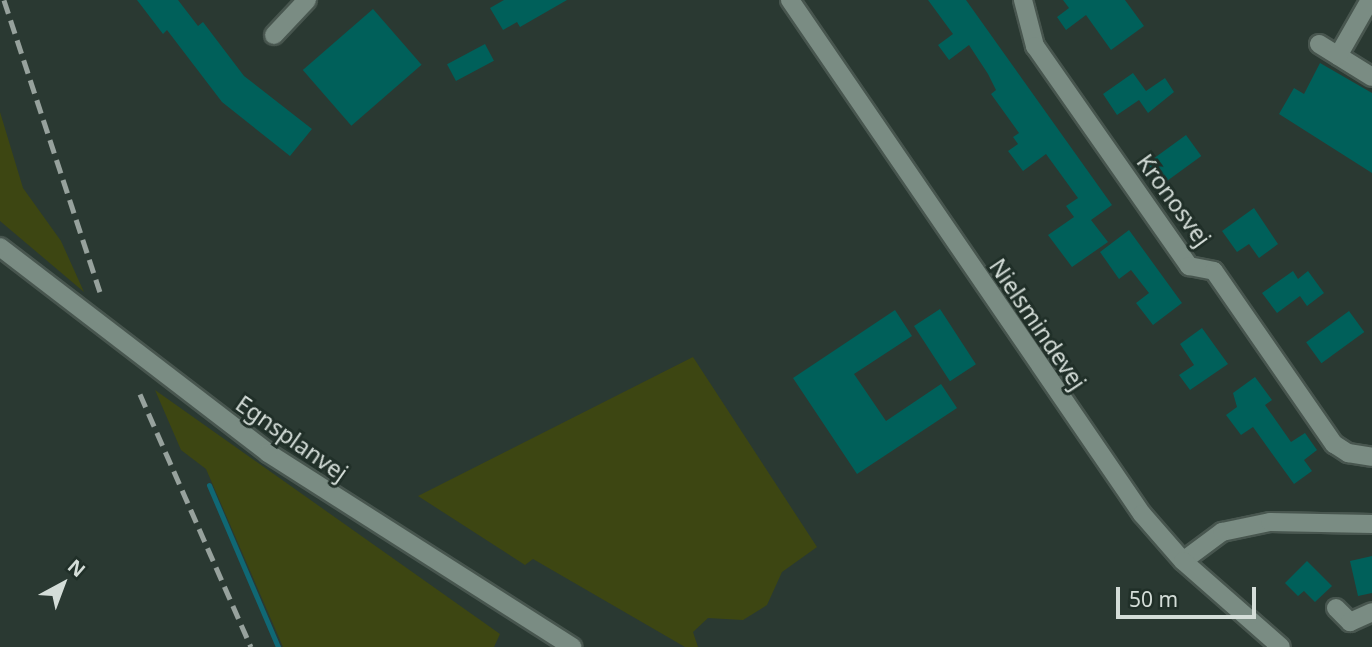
<!DOCTYPE html>
<style>
body{margin:0}
#map{position:relative;width:1372px;height:647px;overflow:hidden;background:#2a3932;font-family:"Noto Sans",sans-serif}
div>[style]{position:absolute}
[style*='--x']{left:calc(var(--x)*1px);top:calc(var(--y)*1px);width:calc(var(--w)*1px);rotate:calc(var(--a)*1deg)}
.green>*{inset:0;background:#3d4612}
.stream>*{height:5px;margin:-2.5px;padding:0 2.5px;transform-origin:2.5px;border-radius:2.5px;background:#106874}
.building>*{inset:0;background:#00605a;transform-origin:0 0}
.roads{filter:drop-shadow(2px 0 #48564f) drop-shadow(-2px 0 #48564f) drop-shadow(0 2px #48564f) drop-shadow(0 -2px #48564f)}
.minor>*{height:18px;margin:-9px;padding:0 9px;transform-origin:9px;border-radius:9px;background:#7a8c83}
.tertiary>*{height:18px;margin:-9px;padding:0 9px;transform-origin:9px;border-radius:9px;background:#7a8c83}
.secondary>*{height:18px;margin:-9px;padding:0 9px;transform-origin:9px;border-radius:9px;background:#7a8c83}
.rail>*{height:5px;margin-top:-2.5px;transform-origin:0;background:repeating-linear-gradient(90deg,#97a29d 0 14px,transparent 0 21px)}
span{translate:-50% -50%;white-space:nowrap;text-align:center;line-height:1.15;-webkit-text-stroke:6px #202f28;paint-order:stroke}
.street-label{font-size:23px;color:#d4ddd8}
.north{position:absolute;left:28px;top:549px;width:70px;height:70px;-webkit-text-stroke:5px #202f28;paint-order:stroke;rotate:41deg;font-size:19px;font-weight:700;line-height:28px;text-align:center;color:#d4ddd8}
.north::after{content:'';display:block;margin:auto;width:24px;height:32px;background:#d4ddd8;clip-path:polygon(50% 0,100% 100%,50% 72%,0 100%)}
.scale{position:absolute;left:1116px;top:587px;width:140px;height:32px;box-sizing:border-box;border:4px solid #d4ddd8;border-top:0;padding-left:9px;font-size:21px;line-height:24px;white-space:nowrap;color:#d4ddd8;-webkit-text-stroke:5px #202f28;paint-order:stroke}
</style>
<div id="map">
<div class="green">
<i style="clip-path:polygon(0 112px,23px 188px,61px 241px,84px 292px,0 221px)"></i>
<i style="clip-path:polygon(693px 357px,817px 547px,782px 572px,767px 605px,743px 620px,708px 618px,693px 632px,698px 647px,685px 647px,533px 559px,525px 565px,418px 496px)"></i>
<i style="clip-path:polygon(155px 390px,500px 634px,494px 647px,283px 647px,206px 469px,181px 450px)"></i>
</div>
<div class="stream">
<i style="--x:209;--y:485;--w:176;--a:66.9"></i>
</div>
<div class="building">
<i style="clip-path:polygon(137px 0,178px 0,198px 26px,203px 22px,244px 76px,312px 129px,290px 156px,222px 102px,167px 30px,163px 34px)"></i>
<i style="clip-path:polygon(504px 0,567px 0,520px 27px,517px 22px,503px 30px,490px 8px)"></i>
<i style="clip-path:polygon(928px 0,966px 0,1112px 205px,1091px 220px,1108px 242px,1072px 267px,1048px 235px,1074px 217px,1066px 206px,1078px 198px,1046px 154px,1023px 171px,1008px 151px,1018px 144px,1013px 137px,1019px 133px,991px 94px,996px 90px,988px 74px,969px 45px,949px 60px,938px 45px,953px 34px)"></i>
<i style="clip-path:polygon(1063px 0,1125px 0,1144px 26px,1111px 50px,1086px 15px,1066px 30px,1057px 17px,1069px 8px)"></i>
<i style="left:373px;top:9px;width:74px;height:93px;rotate:49deg"></i>
<i style="left:485px;top:44px;width:19px;height:43px;rotate:62deg"></i>
<i style="clip-path:polygon(1320px 63px,1372px 93px,1372px 173px,1279px 114px,1294px 88px,1304px 94px)"></i>
<i style="clip-path:polygon(1133px 73px,1146px 91px,1165px 78px,1174px 92px,1148px 113px,1139px 100px,1117px 115px,1103px 94px)"></i>
<i style="left:1186px;top:135px;width:26px;height:48px;rotate:54deg"></i>
<i style="clip-path:polygon(1254px 208px,1278px 244px,1259px 258px,1249px 244px,1237px 252px,1222px 231px)"></i>
<i style="clip-path:polygon(1129px 230px,1182px 303px,1153px 325px,1136px 303px,1149px 293px,1131px 270px,1119px 279px,1100px 252px)"></i>
<i style="clip-path:polygon(1293px 271px,1298px 279px,1308px 271px,1324px 293px,1307px 306px,1300px 296px,1277px 313px,1262px 293px)"></i>
<i style="left:940px;top:309px;width:66px;height:31px;rotate:57deg"></i>
<i style="clip-path:polygon(895px 310px,912px 336px,854px 374px,886px 421px,941px 384px,957px 408px,857px 474px,793px 378px)"></i>
<i style="left:1349px;top:311px;width:26px;height:53px;rotate:54deg"></i>
<i style="clip-path:polygon(1202px 328px,1228px 364px,1190px 390px,1179px 375px,1194px 365px,1180px 344px)"></i>
<i style="clip-path:polygon(1255px 377px,1272px 400px,1265px 405px,1291px 442px,1305px 433px,1317px 450px,1304px 460px,1312px 471px,1294px 484px,1253px 427px,1241px 435px,1226px 415px,1237px 407px,1233px 393px)"></i>
<i style="clip-path:polygon(1372px 556px,1372px 593px,1358px 596px,1350px 561px)"></i>
<i style="clip-path:polygon(1307px 561px,1332px 586px,1315px 602px,1304px 591px,1298px 596px,1285px 583px)"></i>
</div>
<div class="roads">
<div class="minor">
<i style="--x:1023;--y:0;--w:48;--a:75.4"></i>
<i style="--x:1035;--y:46;--w:269;--a:55"></i>
<i style="--x:1189;--y:266;--w:25;--a:11"></i>
<i style="--x:1214;--y:271;--w:211;--a:55.3"></i>
<i style="--x:1334;--y:444;--w:17;--a:33"></i>
<i style="--x:1348;--y:453;--w:24;--a:9"></i>
<i style="--x:274;--y:35;--w:48;--a:-46.7"></i>
<i style="--x:1319;--y:44;--w:62;--a:31.9"></i>
<i style="--x:1338;--y:56;--w:64;--a:-60.3"></i>
<i style="--x:1183;--y:561;--w:49;--a:-36.6"></i>
<i style="--x:1222;--y:532;--w:49;--a:-11.8"></i>
<i style="--x:1270;--y:522;--w:102;--a:1.1"></i>
<i style="--x:1336;--y:608;--w:20;--a:45"></i>
<i style="--x:1350;--y:622;--w:24;--a:-24"></i>
</div>
<div class="tertiary">
<i style="--x:790;--y:0;--w:623;--a:55.6"></i>
<i style="--x:1142;--y:514;--w:62;--a:48.9"></i>
<i style="--x:1183;--y:561;--w:130;--a:41.3"></i>
</div>
<div class="secondary">
<i style="--x:0;--y:247;--w:338;--a:37.5"></i>
<i style="--x:268;--y:453;--w:361;--a:32.5"></i>
</div>
</div>
<div class="rail">
<i style="--x:4;--y:0;--w:307;--a:71.8"></i>
<i style="--x:140;--y:394;--w:276;--a:66.3"></i>
</div>
<div class="street-label">
<span style="left:1174px;top:200px;rotate:54deg">Kronosvej</span>
<span style="left:1038px;top:324px;rotate:56deg">Nielsmindevej</span>
<span style="left:292px;top:438px;rotate:35deg">Egnsplanvej</span>
</div>
<div class="north">N</div>
<div class="scale">50 m</div>
</div>
